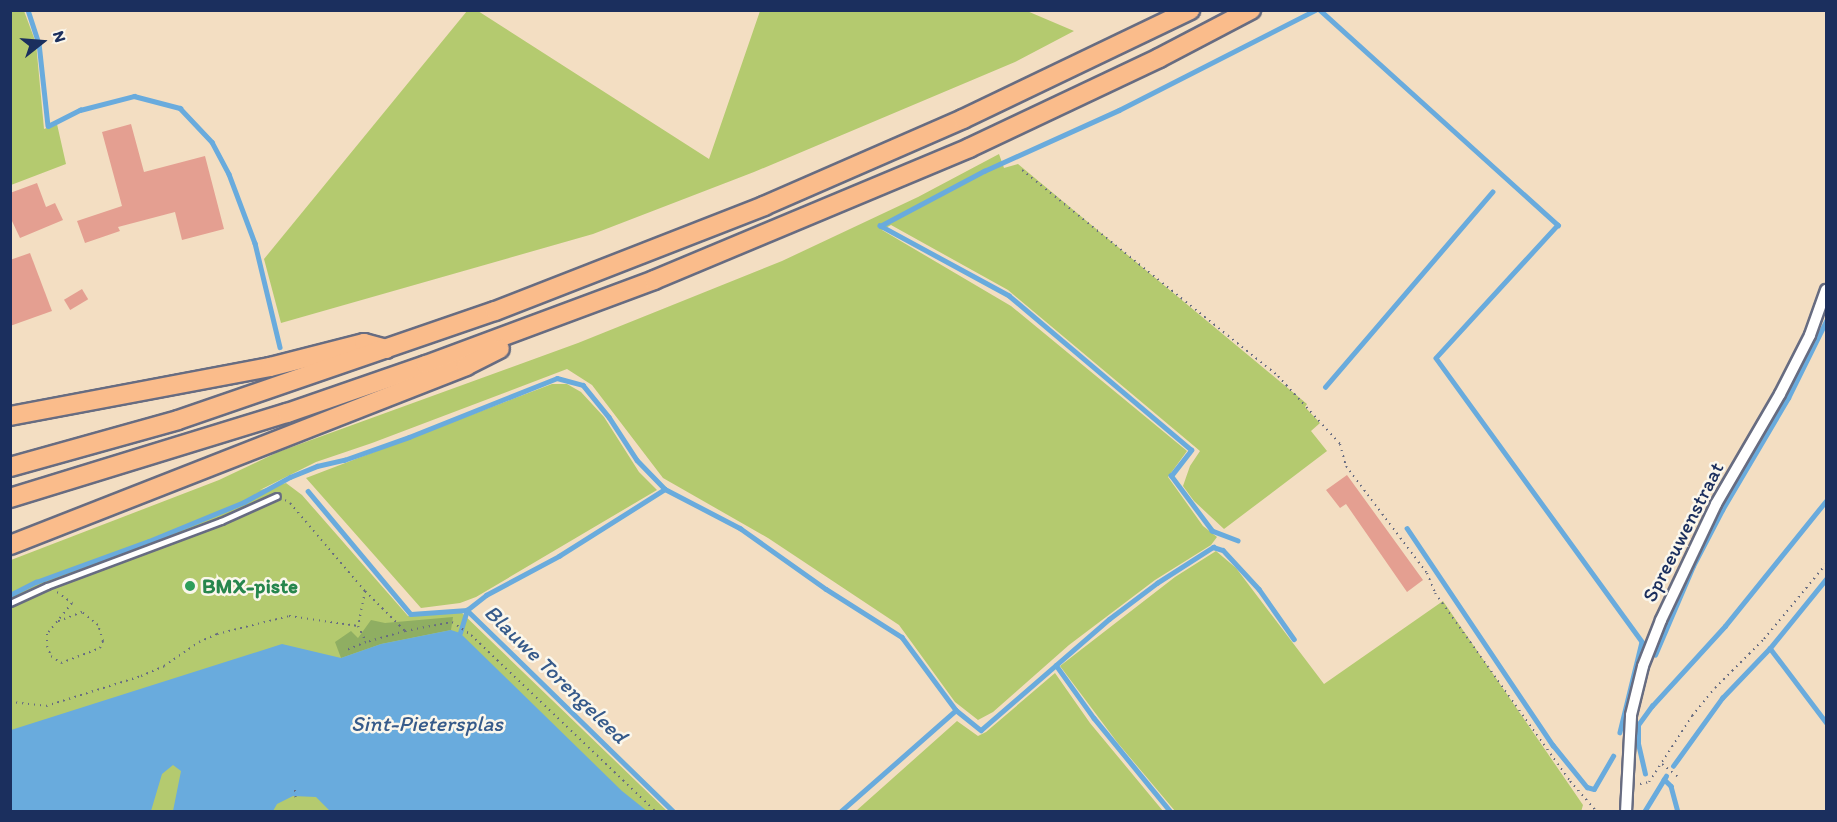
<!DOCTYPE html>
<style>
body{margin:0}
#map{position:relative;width:1837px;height:822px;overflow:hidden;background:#f3dec2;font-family:Itim,sans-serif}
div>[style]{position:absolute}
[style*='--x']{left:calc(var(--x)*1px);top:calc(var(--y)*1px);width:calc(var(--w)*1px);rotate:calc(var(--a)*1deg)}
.green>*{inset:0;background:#b4ca6f}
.forest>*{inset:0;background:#8fae62}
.water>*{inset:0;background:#69abdd}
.stream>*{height:4.5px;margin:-2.25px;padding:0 2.25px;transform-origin:2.25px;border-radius:2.25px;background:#69abdd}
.building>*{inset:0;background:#e49f91;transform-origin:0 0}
.path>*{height:2px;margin-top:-1px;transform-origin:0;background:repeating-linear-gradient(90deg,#676c81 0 1.5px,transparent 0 6px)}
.roads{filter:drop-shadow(2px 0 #676c81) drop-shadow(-2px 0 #676c81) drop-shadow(0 2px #676c81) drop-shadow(0 -2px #676c81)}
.service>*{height:5px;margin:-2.5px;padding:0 2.5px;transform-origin:2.5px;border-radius:2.5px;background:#fff}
.minor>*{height:10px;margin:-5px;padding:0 5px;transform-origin:5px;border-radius:5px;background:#fff}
.trunk>*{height:18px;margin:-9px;padding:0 9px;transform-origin:9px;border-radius:9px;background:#fabc8b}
.dots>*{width:16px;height:16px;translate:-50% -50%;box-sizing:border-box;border:3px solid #fbf7ec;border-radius:50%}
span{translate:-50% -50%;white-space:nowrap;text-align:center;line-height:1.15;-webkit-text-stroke:5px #fbf7ec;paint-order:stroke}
.street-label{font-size:21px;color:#1b2f5e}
.leisure-label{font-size:21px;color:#27864d;font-weight:700}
.left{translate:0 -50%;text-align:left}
.water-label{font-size:22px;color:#365a8a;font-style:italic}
.frame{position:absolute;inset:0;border:12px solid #1b2f5e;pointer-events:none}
.north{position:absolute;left:12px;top:12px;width:60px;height:60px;-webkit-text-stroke:4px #fbf7ec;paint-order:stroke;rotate:73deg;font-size:16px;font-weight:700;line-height:24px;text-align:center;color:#1b2f5e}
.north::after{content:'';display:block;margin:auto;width:21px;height:27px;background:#1b2f5e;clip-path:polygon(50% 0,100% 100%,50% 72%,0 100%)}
</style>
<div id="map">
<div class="green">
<i style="clip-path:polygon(11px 10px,24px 11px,36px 43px,44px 129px,57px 124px,66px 164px,11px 185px)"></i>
<i style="clip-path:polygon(467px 11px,478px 11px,709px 159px,760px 11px,1027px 11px,1074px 31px,1015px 62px,754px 172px,593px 234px,281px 323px,264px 259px)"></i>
<i style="clip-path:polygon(999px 154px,1004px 168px,1018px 164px,1307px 404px,1305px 407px,1320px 423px,1311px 431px,1327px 451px,1224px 529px,1194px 501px,1183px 486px,1190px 466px,1200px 451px,1008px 290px,891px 225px,882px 230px,1011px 306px,1187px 451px,1168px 477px,1203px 526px,1217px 537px,1211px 545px,1155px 580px,1069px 645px,993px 712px,978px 720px,955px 702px,899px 625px,768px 538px,663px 478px,592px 385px,567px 369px,372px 443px,316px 462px,260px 490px,286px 483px,302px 495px,408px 616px,460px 611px,667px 811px,11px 811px,11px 560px,219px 480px,278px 452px,578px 343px,782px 261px,918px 197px)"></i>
<i style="clip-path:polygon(552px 384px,567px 384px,581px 392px,604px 417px,639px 472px,657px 490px,476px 597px,460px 603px,421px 608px,306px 478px)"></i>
<i style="clip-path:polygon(1216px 551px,1236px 568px,1324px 684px,1443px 601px,1583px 805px,1581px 812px,1175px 811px,1117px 742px,1060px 666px,1175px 577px)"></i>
<i style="clip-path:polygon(1055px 673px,1090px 723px,1163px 811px,856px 811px,957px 721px,978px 736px,986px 732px)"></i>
</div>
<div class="forest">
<i style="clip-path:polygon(453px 617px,451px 630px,381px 644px,341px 658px,335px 642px,351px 631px,358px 638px,371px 620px,385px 623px)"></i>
</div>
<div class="water">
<i style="clip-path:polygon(451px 630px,460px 633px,622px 791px,647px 811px,331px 812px,316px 797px,293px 796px,277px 804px,273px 811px,173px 811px,181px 771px,173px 765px,162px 774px,151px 811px,11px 811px,11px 730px,282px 644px,341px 658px,381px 644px)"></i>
</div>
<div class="stream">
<i style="--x:28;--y:10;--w:35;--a:72"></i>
<i style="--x:39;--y:43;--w:83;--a:83.8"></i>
<i style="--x:48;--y:126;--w:36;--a:-27"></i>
<i style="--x:80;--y:110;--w:56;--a:-14.5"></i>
<i style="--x:134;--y:96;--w:48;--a:14.6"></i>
<i style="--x:180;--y:108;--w:47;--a:46.7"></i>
<i style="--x:212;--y:142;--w:36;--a:62"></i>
<i style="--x:229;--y:174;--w:74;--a:69.4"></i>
<i style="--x:255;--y:243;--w:107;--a:76.5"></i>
<i style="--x:1320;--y:10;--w:321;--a:42.1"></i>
<i style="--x:1558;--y:225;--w:180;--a:132.5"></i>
<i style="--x:1436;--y:358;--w:351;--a:54"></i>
<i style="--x:1642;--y:642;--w:93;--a:103.7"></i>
<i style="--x:1325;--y:387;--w:257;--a:-49.4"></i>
<i style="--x:308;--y:491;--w:160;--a:50.1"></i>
<i style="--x:411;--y:614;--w:56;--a:-4.1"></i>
<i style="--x:467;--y:610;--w:289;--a:44.3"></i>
<i style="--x:1407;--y:528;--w:262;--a:56.1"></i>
<i style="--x:1553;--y:745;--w:54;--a:51"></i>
<i style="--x:1587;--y:787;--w:7;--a:16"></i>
<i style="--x:1594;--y:789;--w:38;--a:-60"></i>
<i style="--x:1238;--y:541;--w:28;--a:-159"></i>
<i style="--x:1212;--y:531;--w:69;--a:-126.7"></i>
<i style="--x:1171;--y:476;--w:33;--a:-52"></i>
<i style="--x:1191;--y:450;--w:238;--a:-139.8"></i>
<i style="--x:1009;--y:296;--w:147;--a:-151.5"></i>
<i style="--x:880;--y:226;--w:118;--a:-27.9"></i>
<i style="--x:984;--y:171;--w:148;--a:-24.3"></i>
<i style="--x:1119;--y:110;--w:220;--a:-27"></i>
<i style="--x:10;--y:595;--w:29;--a:-27"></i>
<i style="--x:36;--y:582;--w:120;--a:-19.9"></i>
<i style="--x:149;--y:541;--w:103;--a:-22.3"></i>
<i style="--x:244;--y:502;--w:52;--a:-28.5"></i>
<i style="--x:290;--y:477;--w:29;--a:-22"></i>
<i style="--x:317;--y:466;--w:28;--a:-13"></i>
<i style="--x:344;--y:460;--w:69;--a:-19.5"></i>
<i style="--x:409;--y:437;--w:159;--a:-21.7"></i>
<i style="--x:557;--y:378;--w:27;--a:15"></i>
<i style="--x:583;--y:385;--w:41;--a:50.9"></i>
<i style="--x:609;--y:417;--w:51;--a:56.9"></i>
<i style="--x:637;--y:460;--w:40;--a:46"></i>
<i style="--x:460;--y:633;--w:24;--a:-73"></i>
<i style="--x:467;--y:610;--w:24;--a:-38"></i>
<i style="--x:486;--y:595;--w:83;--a:-28.1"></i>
<i style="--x:559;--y:556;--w:125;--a:-32.3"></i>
<i style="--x:665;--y:489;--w:85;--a:27.5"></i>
<i style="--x:740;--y:528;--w:105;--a:35.3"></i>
<i style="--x:826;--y:589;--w:90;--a:32.3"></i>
<i style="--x:902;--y:637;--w:91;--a:53.5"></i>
<i style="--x:1770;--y:648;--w:93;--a:52.9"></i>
<i style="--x:1655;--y:655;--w:97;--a:-66.9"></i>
<i style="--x:1693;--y:566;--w:63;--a:-62.6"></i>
<i style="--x:1722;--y:510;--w:130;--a:-59.5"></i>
<i style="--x:1788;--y:398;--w:86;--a:-63.7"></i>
<i style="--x:1056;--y:665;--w:65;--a:54.4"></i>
<i style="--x:1094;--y:718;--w:122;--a:50.7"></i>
<i style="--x:1673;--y:766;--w:84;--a:-54.2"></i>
<i style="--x:1722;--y:698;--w:69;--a:-46.2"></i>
<i style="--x:1770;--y:648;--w:89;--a:-50.9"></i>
<i style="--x:1645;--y:774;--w:32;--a:-103"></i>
<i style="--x:1638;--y:743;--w:18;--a:-90"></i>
<i style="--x:1638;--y:725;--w:24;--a:-54"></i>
<i style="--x:1652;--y:706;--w:108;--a:-47.6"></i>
<i style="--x:1725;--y:626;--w:161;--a:-51.1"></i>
<i style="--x:1664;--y:779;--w:10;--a:45"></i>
<i style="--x:1671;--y:786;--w:27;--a:75"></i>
<i style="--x:840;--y:812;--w:154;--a:-41.3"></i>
<i style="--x:956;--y:710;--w:32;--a:39"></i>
<i style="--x:981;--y:730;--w:169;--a:-40.9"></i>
<i style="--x:1109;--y:619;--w:60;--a:-36.9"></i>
<i style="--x:1157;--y:583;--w:67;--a:-32.7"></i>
<i style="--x:1213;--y:547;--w:10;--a:17"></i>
<i style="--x:1223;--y:550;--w:53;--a:47.3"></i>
<i style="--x:1259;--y:589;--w:61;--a:55"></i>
<i style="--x:1644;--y:812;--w:42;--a:-58.6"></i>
</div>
<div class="building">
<i style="clip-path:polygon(131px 124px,144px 172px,205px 156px,224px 229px,182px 240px,175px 212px,118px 227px,120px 231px,85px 243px,77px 221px,122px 206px,102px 132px)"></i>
<i style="clip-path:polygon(37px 183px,46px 207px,55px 203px,63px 220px,20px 238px,12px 221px,10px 193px)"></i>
<i style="clip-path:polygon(30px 253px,52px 311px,10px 326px,10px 260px)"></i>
<i style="left:82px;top:289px;width:12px;height:21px;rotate:59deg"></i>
<i style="clip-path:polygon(1347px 475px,1423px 580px,1407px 592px,1346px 504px,1340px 508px,1326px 490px)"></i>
</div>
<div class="path">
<i style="--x:1022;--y:170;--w:329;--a:38.8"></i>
<i style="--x:1278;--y:376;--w:92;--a:47.6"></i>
<i style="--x:1340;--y:444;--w:23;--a:75"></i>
<i style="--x:1346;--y:466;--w:134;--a:52.9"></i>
<i style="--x:1427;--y:573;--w:22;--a:68"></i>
<i style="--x:1435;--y:593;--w:231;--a:54.3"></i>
<i style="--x:1570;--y:781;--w:41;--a:48.9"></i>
<i style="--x:285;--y:500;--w:6;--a:31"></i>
<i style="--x:290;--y:503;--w:116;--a:49.6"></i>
<i style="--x:365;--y:591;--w:36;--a:101"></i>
<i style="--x:358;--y:626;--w:18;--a:63"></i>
<i style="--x:366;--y:642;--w:22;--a:158"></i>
<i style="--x:365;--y:591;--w:57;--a:45"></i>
<i style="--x:405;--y:631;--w:41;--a:164.2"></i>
<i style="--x:57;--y:592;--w:19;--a:36"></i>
<i style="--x:72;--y:603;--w:40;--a:129"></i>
<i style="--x:47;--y:634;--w:12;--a:90"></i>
<i style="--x:47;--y:646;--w:11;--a:68"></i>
<i style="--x:51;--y:656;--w:12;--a:35"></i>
<i style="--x:61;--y:663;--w:42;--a:-21"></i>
<i style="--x:100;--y:648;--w:8;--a:-67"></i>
<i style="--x:103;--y:641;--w:17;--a:-107"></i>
<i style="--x:98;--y:625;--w:21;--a:-141"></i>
<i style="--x:82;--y:612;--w:26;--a:159"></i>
<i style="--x:405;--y:631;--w:48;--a:-10.8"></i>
<i style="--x:452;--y:622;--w:23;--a:34"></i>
<i style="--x:471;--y:635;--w:256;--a:43.7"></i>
<i style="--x:10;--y:702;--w:36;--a:6"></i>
<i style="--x:46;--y:706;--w:100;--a:-17.5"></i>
<i style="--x:141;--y:676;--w:25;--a:-23"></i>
<i style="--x:164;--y:666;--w:42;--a:-34.4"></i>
<i style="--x:199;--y:642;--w:20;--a:-24"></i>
<i style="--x:217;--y:634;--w:74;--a:-14"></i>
<i style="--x:289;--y:616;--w:70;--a:8.2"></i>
<i style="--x:1662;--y:764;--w:22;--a:39"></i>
<i style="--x:1640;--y:784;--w:9;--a:-13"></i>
<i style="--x:1649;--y:782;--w:79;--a:-56.9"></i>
<i style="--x:1692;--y:716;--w:36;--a:-51"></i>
<i style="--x:1715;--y:688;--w:69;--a:-45"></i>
<i style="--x:1764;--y:639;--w:97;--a:-50.4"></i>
<i style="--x:295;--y:790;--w:12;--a:85"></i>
</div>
<div class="roads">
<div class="service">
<i style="--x:10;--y:603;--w:41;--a:-24.7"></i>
<i style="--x:47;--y:586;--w:186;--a:-20.5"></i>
<i style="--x:221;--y:521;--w:61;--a:-24.1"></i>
</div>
<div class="minor">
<i style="--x:1626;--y:812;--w:97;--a:-87"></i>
<i style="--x:1631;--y:715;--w:50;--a:-76.2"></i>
<i style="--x:1643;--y:666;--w:49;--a:-68.6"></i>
<i style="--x:1661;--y:620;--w:128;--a:-64.6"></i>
<i style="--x:1716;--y:504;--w:127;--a:-59.8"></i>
<i style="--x:1780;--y:394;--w:66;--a:-63"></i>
<i style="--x:1810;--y:335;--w:48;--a:-70.4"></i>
</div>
<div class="trunk">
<i style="--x:10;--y:416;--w:265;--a:-10.7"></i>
<i style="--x:270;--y:367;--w:97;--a:-14.3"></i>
<i style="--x:364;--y:343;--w:23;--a:15"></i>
<i style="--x:10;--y:467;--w:174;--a:-15.6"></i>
<i style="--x:178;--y:420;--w:335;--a:-19"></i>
<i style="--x:495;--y:311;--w:289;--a:-21.3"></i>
<i style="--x:764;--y:206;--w:217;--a:-23.6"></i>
<i style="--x:963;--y:119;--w:252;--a:-25.6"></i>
<i style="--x:10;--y:498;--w:290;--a:-17.1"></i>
<i style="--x:287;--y:413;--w:147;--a:-19.1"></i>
<i style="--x:426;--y:365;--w:243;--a:-20.4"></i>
<i style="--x:654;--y:280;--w:342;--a:-22.7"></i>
<i style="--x:969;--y:148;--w:210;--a:-25.3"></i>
<i style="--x:1159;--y:58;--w:104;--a:-27.6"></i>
<i style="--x:10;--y:545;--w:490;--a:-21.4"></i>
<i style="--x:466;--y:366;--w:38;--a:-27"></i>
</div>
</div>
<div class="dots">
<i style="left:190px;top:586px;background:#2e9e5b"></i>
</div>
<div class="street-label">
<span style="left:1683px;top:532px;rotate:-63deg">Spreeuwenstraat</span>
</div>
<div class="leisure-label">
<span class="left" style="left:202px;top:586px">BMX-piste</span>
</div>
<div class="water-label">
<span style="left:556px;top:674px;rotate:44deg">Blauwe Torengeleed</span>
<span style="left:427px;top:724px">Sint-Pietersplas</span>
</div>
<div class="frame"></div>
<div class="north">N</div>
</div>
